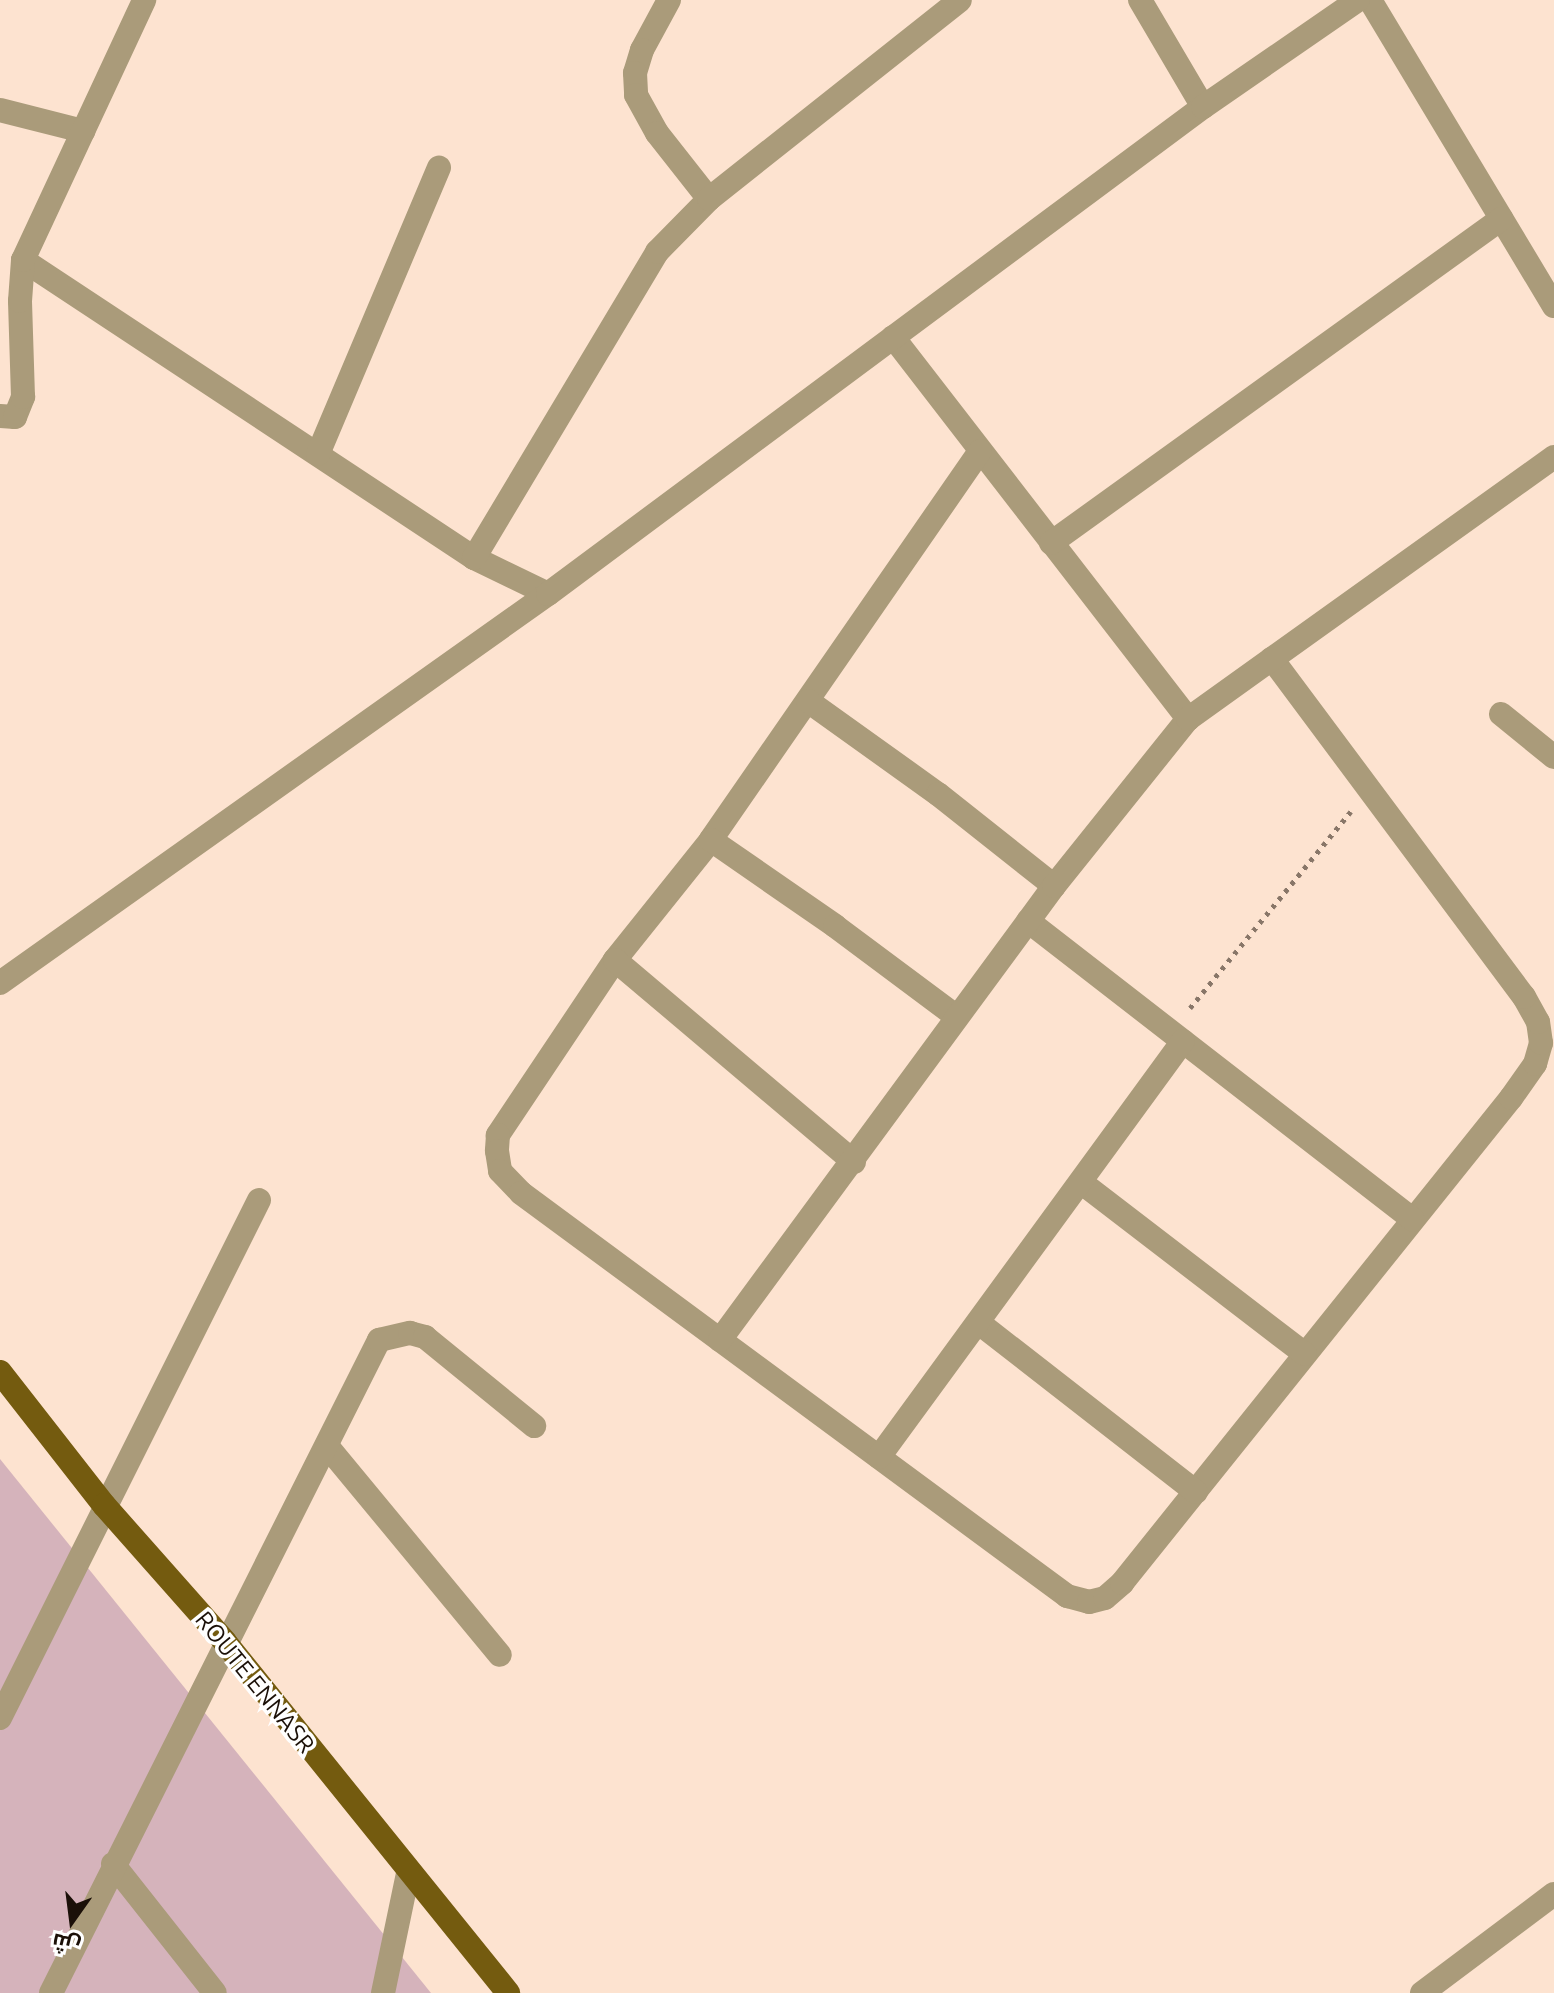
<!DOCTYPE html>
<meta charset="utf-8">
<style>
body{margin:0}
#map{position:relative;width:1554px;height:1993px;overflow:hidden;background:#fde3d0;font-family:Ubuntu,Cairo,sans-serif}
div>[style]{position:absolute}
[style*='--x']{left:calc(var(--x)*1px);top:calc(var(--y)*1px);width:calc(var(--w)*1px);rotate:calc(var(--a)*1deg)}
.green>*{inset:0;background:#d5b3bb}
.path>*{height:5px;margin-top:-2.5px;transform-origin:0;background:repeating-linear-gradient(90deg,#887668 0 4px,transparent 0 10px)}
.minor>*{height:24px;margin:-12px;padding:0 12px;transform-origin:12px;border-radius:12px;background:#aa9b7a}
.major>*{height:24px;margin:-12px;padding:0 12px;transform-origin:12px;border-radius:12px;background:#745b0f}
span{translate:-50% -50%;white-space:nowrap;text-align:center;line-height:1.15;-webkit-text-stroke:7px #fff;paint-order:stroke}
.street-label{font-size:24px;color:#1b1008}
.north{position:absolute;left:32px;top:1881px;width:80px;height:80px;-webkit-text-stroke:6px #fff;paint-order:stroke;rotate:194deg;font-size:22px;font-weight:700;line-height:32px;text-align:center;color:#1b1008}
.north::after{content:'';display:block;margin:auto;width:28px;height:36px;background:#1b1008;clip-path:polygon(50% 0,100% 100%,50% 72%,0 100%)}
</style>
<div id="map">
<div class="green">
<i style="clip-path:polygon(0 1459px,431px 1993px,0 1993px)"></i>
</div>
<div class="path">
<i style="--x:1190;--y:1008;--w:254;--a:-50.7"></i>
</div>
<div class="minor">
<i style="--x:669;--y:0;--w:57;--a:118.4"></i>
<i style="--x:642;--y:50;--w:24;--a:107"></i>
<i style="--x:635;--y:73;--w:22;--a:87"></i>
<i style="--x:636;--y:95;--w:43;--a:61.1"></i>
<i style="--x:657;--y:133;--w:84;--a:51.8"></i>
<i style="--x:1140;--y:0;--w:124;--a:59.5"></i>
<i style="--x:1370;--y:0;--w:357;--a:59"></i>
<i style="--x:0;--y:110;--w:86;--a:14.2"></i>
<i style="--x:23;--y:260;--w:541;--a:33.45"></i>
<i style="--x:474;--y:558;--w:82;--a:25.9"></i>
<i style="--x:893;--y:337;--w:483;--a:52.3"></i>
<i style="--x:0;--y:416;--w:15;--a:4"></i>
<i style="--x:15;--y:417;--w:22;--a:-68"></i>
<i style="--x:23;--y:397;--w:96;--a:-91.8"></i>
<i style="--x:20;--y:301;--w:41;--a:-85.8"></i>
<i style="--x:23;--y:260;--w:287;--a:-65"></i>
<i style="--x:980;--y:451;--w:473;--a:124.7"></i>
<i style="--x:711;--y:840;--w:154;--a:128.7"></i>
<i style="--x:615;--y:960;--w:211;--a:123.8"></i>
<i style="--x:498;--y:1135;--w:16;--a:94"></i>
<i style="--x:497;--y:1151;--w:20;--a:81"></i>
<i style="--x:500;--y:1171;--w:30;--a:46"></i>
<i style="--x:521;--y:1193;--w:679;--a:36.43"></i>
<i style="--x:1067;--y:1596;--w:23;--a:15"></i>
<i style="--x:1089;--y:1602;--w:16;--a:-14"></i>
<i style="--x:1105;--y:1598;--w:23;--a:-41"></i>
<i style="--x:1122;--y:1583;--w:622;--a:-51.27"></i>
<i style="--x:1511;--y:1098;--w:42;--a:-54.8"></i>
<i style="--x:1535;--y:1064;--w:22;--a:-74"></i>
<i style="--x:1541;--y:1043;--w:21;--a:-98"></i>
<i style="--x:1538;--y:1022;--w:29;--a:-119"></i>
<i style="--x:1524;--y:997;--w:422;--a:-126.7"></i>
<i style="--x:318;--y:454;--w:311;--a:-67.1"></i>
<i style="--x:1051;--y:543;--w:555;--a:-35.75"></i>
<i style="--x:474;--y:558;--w:357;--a:-59.1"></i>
<i style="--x:657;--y:252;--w:74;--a:-45.5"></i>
<i style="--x:709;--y:199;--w:320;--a:-38.4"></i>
<i style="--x:808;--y:701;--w:160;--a:35.6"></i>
<i style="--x:938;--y:794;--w:148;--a:38.4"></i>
<i style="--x:1501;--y:714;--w:68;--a:39.1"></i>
<i style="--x:711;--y:840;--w:151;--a:34.7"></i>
<i style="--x:835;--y:926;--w:152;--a:36.7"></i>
<i style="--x:1028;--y:921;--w:487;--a:37.8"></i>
<i style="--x:615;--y:960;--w:313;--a:40.2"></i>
<i style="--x:0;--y:983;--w:672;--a:-35.37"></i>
<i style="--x:548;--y:594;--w:816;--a:-36.63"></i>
<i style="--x:1203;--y:107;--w:188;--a:-34.6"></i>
<i style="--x:1082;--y:1183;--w:281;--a:37.5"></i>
<i style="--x:979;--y:1323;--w:275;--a:37.9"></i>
<i style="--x:720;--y:1340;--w:564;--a:-53.66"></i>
<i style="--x:1054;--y:886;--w:214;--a:-51.3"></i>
<i style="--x:1188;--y:719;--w:450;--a:-35.6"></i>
<i style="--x:327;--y:1446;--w:271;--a:50.4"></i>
<i style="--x:879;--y:1457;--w:515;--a:-53.84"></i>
<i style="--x:0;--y:1718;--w:579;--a:-63.43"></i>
<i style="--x:113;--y:1864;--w:164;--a:51.7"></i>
<i style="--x:51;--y:1993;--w:731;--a:-63.33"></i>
<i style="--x:379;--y:1340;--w:32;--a:-13"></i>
<i style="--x:410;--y:1333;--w:16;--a:15"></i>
<i style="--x:425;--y:1337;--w:141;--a:39.2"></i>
<i style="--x:383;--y:1993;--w:123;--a:-78.2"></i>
<i style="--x:1422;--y:1993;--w:165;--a:-36.9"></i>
</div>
<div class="major">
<i style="--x:0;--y:1372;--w:169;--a:52"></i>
<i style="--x:104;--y:1505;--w:183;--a:48.5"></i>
<i style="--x:225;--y:1642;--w:451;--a:51.1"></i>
</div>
<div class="street-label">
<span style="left:255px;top:1682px;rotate:51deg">ROUTE ENNASR</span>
</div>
<div class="north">ش</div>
</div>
